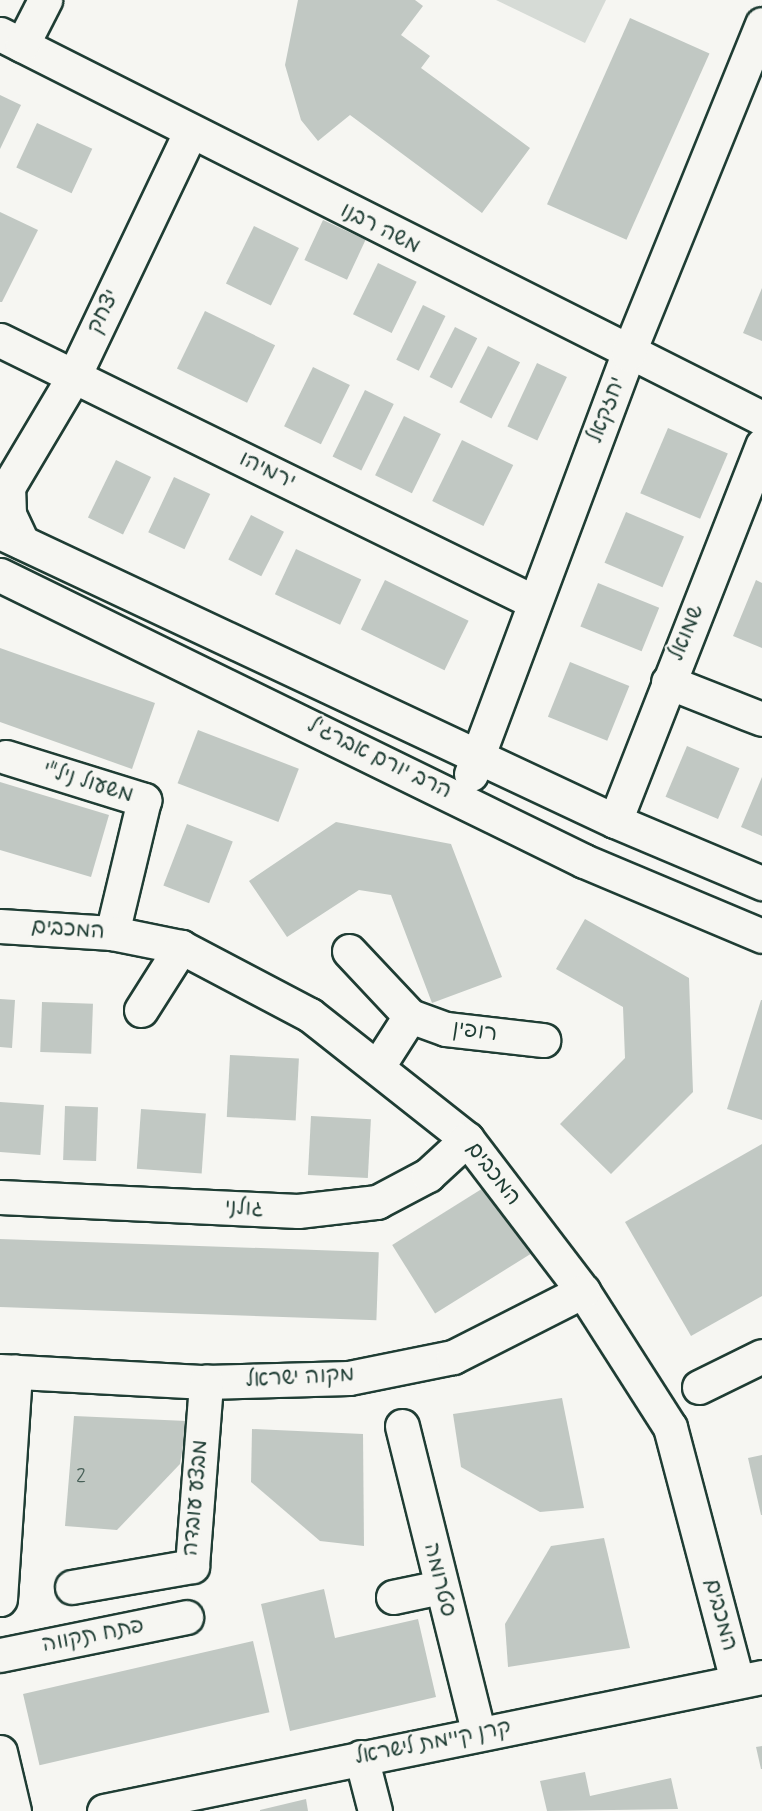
<!DOCTYPE html>
<meta charset="utf-8">
<style>
body{margin:0}
#map{position:relative;width:762px;height:1811px;overflow:hidden;background:#f6f6f2;font-family:Mynerve,"Playpen Sans Hebrew",sans-serif}
div>[style]{position:absolute}
[style*='--x']{left:calc(var(--x)*1px);top:calc(var(--y)*1px);width:calc(var(--w)*1px);rotate:calc(var(--a)*1deg)}
.green>*{inset:0;background:#d6dbd6}
.building>*{inset:0;background:#c1c8c3;transform-origin:0 0}
.roads{filter:drop-shadow(2px 0 #1f3d34) drop-shadow(-2px 0 #1f3d34) drop-shadow(0 2px #1f3d34) drop-shadow(0 -2px #1f3d34)}
.minor>*{height:33px;margin:-16.5px;padding:0 16.5px;transform-origin:16.5px;border-radius:16.5px;background:#f6f6f2}
span{translate:-50% -50%;white-space:nowrap;text-align:center;line-height:1.15;-webkit-text-stroke:4.5px #f6f6f2;paint-order:stroke}
.number-label{font-size:20px;color:#486058}
.number-label span{-webkit-text-stroke-width:0}
.street-label{font-size:22px;color:#1f3d34}
</style>
<div id="map">
<div class="green">
<i style="clip-path:polygon(496px 0,606px 0,585px 43px)"></i>
</div>
<div class="building">
<i style="clip-path:polygon(298px 0,415px 0,423px 6px,401px 35px,430px 56px,421px 68px,530px 148px,482px 213px,350px 115px,318px 141px,301px 120px,285px 65px)"></i>
<i style="left:630px;top:18px;width:87px;height:204px;rotate:24deg"></i>
<i style="clip-path:polygon(0 95px,21px 105px,0 149px)"></i>
<i style="left:37px;top:123px;width:61px;height:49px;rotate:25deg"></i>
<i style="clip-path:polygon(0 212px,38px 230px,2px 302px,0 302px)"></i>
<i style="left:323px;top:220px;width:47px;height:44px;rotate:25deg"></i>
<i style="left:254px;top:226px;width:50px;height:64px;rotate:26deg"></i>
<i style="left:378px;top:263px;width:43px;height:57px;rotate:26deg"></i>
<i style="clip-path:polygon(762px 288px,762px 341px,743px 333px)"></i>
<i style="left:423px;top:305px;width:25px;height:61px;rotate:26deg"></i>
<i style="left:205px;top:311px;width:78px;height:64px;rotate:26deg"></i>
<i style="left:455px;top:327px;width:25px;height:56px;rotate:27deg"></i>
<i style="left:488px;top:346px;width:36px;height:63px;rotate:27deg"></i>
<i style="left:537px;top:363px;width:33px;height:70px;rotate:25deg"></i>
<i style="left:313px;top:367px;width:41px;height:66px;rotate:26deg"></i>
<i style="left:365px;top:390px;width:32px;height:74px;rotate:26deg"></i>
<i style="left:404px;top:416px;width:41px;height:66px;rotate:26deg"></i>
<i style="left:668px;top:428px;width:65px;height:71px;rotate:23deg"></i>
<i style="left:462px;top:440px;width:57px;height:68px;rotate:26deg"></i>
<i style="left:116px;top:460px;width:39px;height:64px;rotate:26deg"></i>
<i style="left:174px;top:477px;width:40px;height:61px;rotate:25deg"></i>
<i style="left:626px;top:512px;width:63px;height:55px;rotate:23deg"></i>
<i style="left:251px;top:515px;width:37px;height:50px;rotate:27deg"></i>
<i style="left:296px;top:549px;width:72px;height:50px;rotate:25deg"></i>
<i style="left:385px;top:580px;width:93px;height:55px;rotate:26deg"></i>
<i style="clip-path:polygon(756px 580px,762px 583px,762px 648px,733px 636px)"></i>
<i style="left:598px;top:583px;width:66px;height:47px;rotate:22deg"></i>
<i style="clip-path:polygon(0 648px,155px 703px,132px 769px,0 722px)"></i>
<i style="left:570px;top:662px;width:64px;height:59px;rotate:22deg"></i>
<i style="left:198px;top:730px;width:108px;height:57px;rotate:21deg"></i>
<i style="left:687px;top:746px;width:57px;height:55px;rotate:23deg"></i>
<i style="clip-path:polygon(762px 777px,762px 836px,741px 827px)"></i>
<i style="clip-path:polygon(0 782px,109px 815px,91px 877px,0 850px)"></i>
<i style="clip-path:polygon(336px 822px,451px 844px,502px 977px,432px 1003px,391px 895px,359px 890px,287px 937px,249px 881px)"></i>
<i style="left:187px;top:824px;width:49px;height:66px;rotate:21deg"></i>
<i style="clip-path:polygon(585px 919px,689px 978px,693px 1092px,611px 1174px,560px 1124px,625px 1058px,623px 1007px,556px 969px)"></i>
<i style="clip-path:polygon(0 999px,15px 1000px,12px 1048px,0 1047px)"></i>
<i style="clip-path:polygon(761px 1000px,762px 1000px,762px 1120px,727px 1109px)"></i>
<i style="left:42px;top:1002px;width:51px;height:50px;rotate:2deg"></i>
<i style="left:230px;top:1055px;width:69px;height:62px;rotate:3deg"></i>
<i style="left:0;top:1102px;width:44px;height:50px;rotate:4deg"></i>
<i style="left:65px;top:1106px;width:33px;height:54px;rotate:2deg"></i>
<i style="left:141px;top:1109px;width:65px;height:60px;rotate:4deg"></i>
<i style="left:311px;top:1116px;width:60px;height:59px;rotate:3deg"></i>
<i style="clip-path:polygon(762px 1144px,762px 1296px,691px 1336px,625px 1222px)"></i>
<i style="left:488px;top:1185px;width:81px;height:113px;rotate:58deg"></i>
<i style="left:0;top:1239px;width:379px;height:68px;rotate:2deg"></i>
<i style="clip-path:polygon(562px 1398px,584px 1508px,540px 1512px,461px 1467px,453px 1414px)"></i>
<i style="clip-path:polygon(74px 1416px,187px 1421px,180px 1464px,117px 1530px,65px 1526px)"></i>
<i style="clip-path:polygon(252px 1429px,363px 1434px,364px 1546px,320px 1541px,251px 1482px)"></i>
<i style="clip-path:polygon(762px 1455px,762px 1515px,761px 1515px,748px 1458px)"></i>
<i style="clip-path:polygon(604px 1538px,630px 1648px,508px 1667px,505px 1624px,551px 1546px)"></i>
<i style="clip-path:polygon(324px 1589px,335px 1638px,418px 1619px,436px 1697px,290px 1731px,261px 1604px)"></i>
<i style="left:253px;top:1641px;width:73px;height:236px;rotate:77deg"></i>
<i style="clip-path:polygon(762px 1746px,762px 1769px,761px 1769px,756px 1747px)"></i>
<i style="clip-path:polygon(585px 1772px,590px 1796px,671px 1778px,678px 1809px,547px 1811px,540px 1781px)"></i>
<i style="clip-path:polygon(306px 1799px,308px 1811px,260px 1811px,260px 1810px)"></i>
</div>
<div class="roads">
<div class="minor">
<i style="--x:0;--y:34;--w:853;--a:26.75"></i>
<i style="--x:22;--y:45;--w:51;--a:-62.9"></i>
<i style="--x:0;--y:340;--w:595;--a:26.13"></i>
<i style="--x:0;--y:532;--w:680;--a:25.17"></i>
<i style="--x:615;--y:821;--w:160;--a:22.9"></i>
<i style="--x:22;--y:542;--w:31;--a:-115"></i>
<i style="--x:9;--y:514;--w:27;--a:-92"></i>
<i style="--x:8;--y:487;--w:129;--a:-59.3"></i>
<i style="--x:74;--y:376;--w:269;--a:-64.5"></i>
<i style="--x:0;--y:575;--w:650;--a:26.09"></i>
<i style="--x:584;--y:861;--w:193;--a:22.8"></i>
<i style="--x:668;--y:682;--w:101;--a:21.5"></i>
<i style="--x:6;--y:757;--w:145;--a:17.3"></i>
<i style="--x:144;--y:800;--w:137;--a:103.5"></i>
<i style="--x:471;--y:774;--w:448;--a:-69.5"></i>
<i style="--x:628;--y:354;--w:356;--a:-67.9"></i>
<i style="--x:615;--y:821;--w:404;--a:-68.6"></i>
<i style="--x:0;--y:926;--w:112;--a:3.6"></i>
<i style="--x:112;--y:933;--w:70;--a:11.5"></i>
<i style="--x:181;--y:947;--w:146;--a:27.8"></i>
<i style="--x:310;--y:1015;--w:200;--a:38.3"></i>
<i style="--x:467;--y:1139;--w:191;--a:52.7"></i>
<i style="--x:583;--y:1291;--w:161;--a:57.4"></i>
<i style="--x:670;--y:1427;--w:263;--a:75.2"></i>
<i style="--x:349;--y:951;--w:89;--a:46.8"></i>
<i style="--x:410;--y:1016;--w:38;--a:20"></i>
<i style="--x:446;--y:1029;--w:98;--a:6.5"></i>
<i style="--x:141;--y:1010;--w:75;--a:-57.6"></i>
<i style="--x:378;--y:1066;--w:59;--a:-57.4"></i>
<i style="--x:0;--y:1197;--w:298;--a:2.7"></i>
<i style="--x:298;--y:1211;--w:80;--a:-6.5"></i>
<i style="--x:377;--y:1202;--w:58;--a:-27.9"></i>
<i style="--x:428;--y:1175;--w:53;--a:-42.7"></i>
<i style="--x:0;--y:1371;--w:206;--a:3.1"></i>
<i style="--x:206;--y:1382;--w:143;--a:-1.6"></i>
<i style="--x:349;--y:1378;--w:106;--a:-11.4"></i>
<i style="--x:453;--y:1357;--w:146;--a:-26.9"></i>
<i style="--x:699;--y:1387;--w:70;--a:-26.2"></i>
<i style="--x:402;--y:1426;--w:317;--a:76"></i>
<i style="--x:72;--y:1587;--w:122;--a:-9.9"></i>
<i style="--x:192;--y:1566;--w:185;--a:-85.6"></i>
<i style="--x:393;--y:1597;--w:48;--a:-12"></i>
<i style="--x:0;--y:1599;--w:228;--a:-86.2"></i>
<i style="--x:0;--y:1655;--w:190;--a:-11.5"></i>
<i style="--x:0;--y:1752;--w:61;--a:76.7"></i>
<i style="--x:361;--y:1757;--w:56;--a:75.5"></i>
<i style="--x:104;--y:1811;--w:672;--a:-11.51"></i>
</div>
</div>
<div class="number-label">
<span style="left:81px;top:1476px">2</span>
</div>
<div class="street-label">
<span style="left:380px;top:229px;rotate:27deg">משה רבנו</span>
<span style="left:104px;top:312px;rotate:-64deg">יצחק</span>
<span style="left:607px;top:410px;rotate:-69deg">יחזקאל</span>
<span style="left:267px;top:471px;rotate:26deg">ירמיהו</span>
<span style="left:687px;top:633px;rotate:-68deg">שמואל</span>
<span style="left:379px;top:759px;rotate:26deg">הרב יורם אברג'ל</span>
<span style="left:88px;top:783px;rotate:17deg">משעול ניל"י</span>
<span style="left:68px;top:930px;rotate:4deg">המכבים</span>
<span style="left:475px;top:1032px;rotate:7deg">רופין</span>
<span style="left:493px;top:1174px;rotate:52deg">המכבים</span>
<span style="left:244px;top:1209px;rotate:3deg">גולני</span>
<span style="left:300px;top:1378px;rotate:-3deg">מקוה ישראל</span>
<span style="left:196px;top:1498px;rotate:-85deg">מבצע עובדה</span>
<span style="left:439px;top:1580px;rotate:76deg">סטרומה</span>
<span style="left:720px;top:1615px;rotate:75deg">המכבים</span>
<span style="left:93px;top:1636px;rotate:-11deg">פתח תקווה</span>
<span style="left:433px;top:1743px;rotate:-11deg">קרן קיימת לישראל</span>
</div>
</div>
